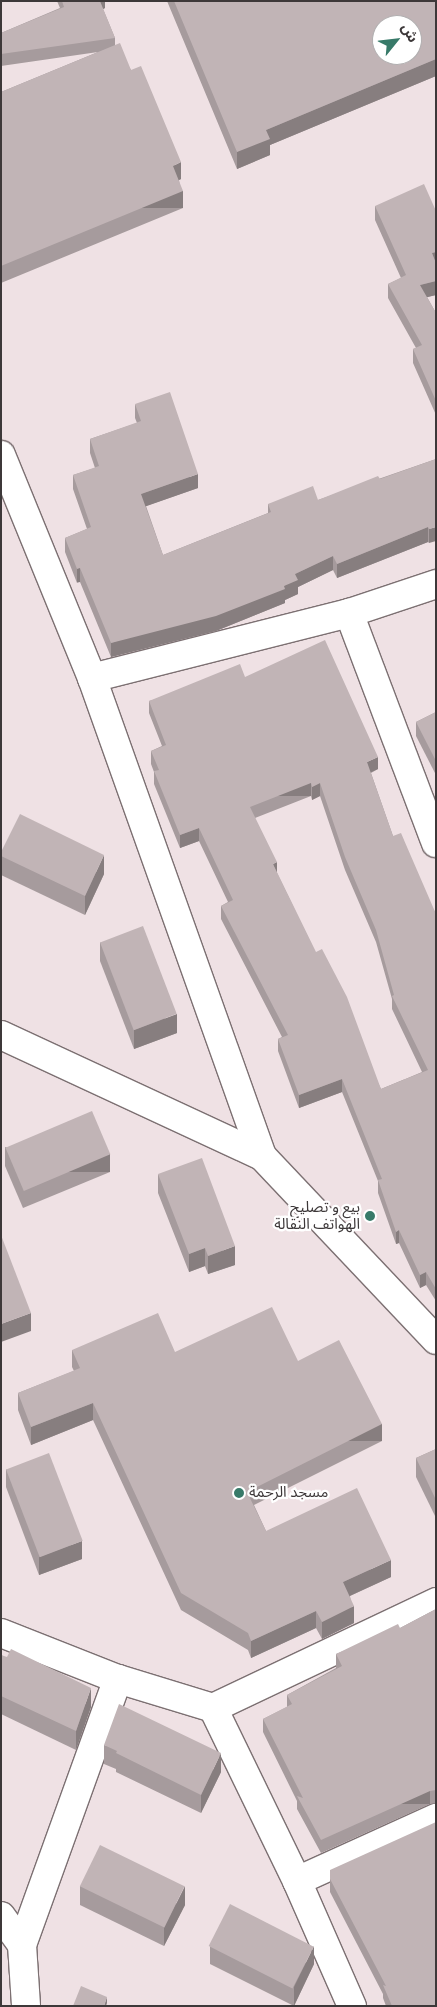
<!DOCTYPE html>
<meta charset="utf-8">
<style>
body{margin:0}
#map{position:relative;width:437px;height:2007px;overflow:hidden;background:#efe1e4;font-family:Karla,"Noto Sans Arabic",sans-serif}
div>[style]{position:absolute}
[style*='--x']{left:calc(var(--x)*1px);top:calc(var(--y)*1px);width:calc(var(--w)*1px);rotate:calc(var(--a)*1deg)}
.roads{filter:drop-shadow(1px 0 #7c7072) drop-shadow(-1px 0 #7c7072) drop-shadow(0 1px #7c7072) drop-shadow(0 -1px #7c7072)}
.minor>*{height:28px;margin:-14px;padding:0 14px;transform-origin:14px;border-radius:14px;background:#fff}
.wall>*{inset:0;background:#a69b9d}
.shaded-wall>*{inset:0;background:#877e7f;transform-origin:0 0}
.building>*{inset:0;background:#c1b4b6;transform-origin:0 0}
.dots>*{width:14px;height:14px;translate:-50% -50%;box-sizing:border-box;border:2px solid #fff;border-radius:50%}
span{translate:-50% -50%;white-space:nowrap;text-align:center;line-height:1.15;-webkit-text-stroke:4.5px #fff;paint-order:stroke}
.poi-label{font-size:15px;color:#3d3839}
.right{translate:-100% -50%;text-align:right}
.left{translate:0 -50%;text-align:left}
.frame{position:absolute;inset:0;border:2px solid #3d3839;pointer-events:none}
.north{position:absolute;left:372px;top:15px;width:50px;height:50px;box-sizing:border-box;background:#fff;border:1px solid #b1afb0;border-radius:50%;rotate:61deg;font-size:14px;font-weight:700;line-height:20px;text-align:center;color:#3d3839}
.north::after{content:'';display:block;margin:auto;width:18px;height:22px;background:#387a69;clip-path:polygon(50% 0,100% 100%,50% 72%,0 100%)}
</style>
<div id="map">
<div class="roads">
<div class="minor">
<i style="--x:1;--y:455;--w:241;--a:67.8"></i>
<i style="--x:92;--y:678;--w:507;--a:70.42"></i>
<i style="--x:349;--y:613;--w:246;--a:69.3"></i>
<i style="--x:92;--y:678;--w:265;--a:-14.2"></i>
<i style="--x:349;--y:613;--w:92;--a:-18.4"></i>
<i style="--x:1;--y:1035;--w:288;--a:24.9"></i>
<i style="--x:262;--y:1156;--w:253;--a:46.6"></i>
<i style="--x:1;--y:1633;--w:126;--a:21.5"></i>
<i style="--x:118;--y:1679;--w:99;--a:17"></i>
<i style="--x:213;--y:1708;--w:247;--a:-25.4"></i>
<i style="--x:213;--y:1708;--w:192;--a:64.1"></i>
<i style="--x:297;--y:1881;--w:137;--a:66.3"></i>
<i style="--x:297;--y:1881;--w:153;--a:-24.4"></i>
<i style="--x:1;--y:1916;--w:36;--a:54"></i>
<i style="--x:22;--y:1945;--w:61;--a:86.2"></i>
<i style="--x:22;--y:1945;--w:283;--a:-70.2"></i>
</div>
</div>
<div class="wall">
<i style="clip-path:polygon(57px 1px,105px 1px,105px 8px,103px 9px,115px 38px,115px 45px,131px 70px,181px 179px,179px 180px,183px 208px,1px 283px,1px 92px,98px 52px,1px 66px,1px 33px,60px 8px)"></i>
<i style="clip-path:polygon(167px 1px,436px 1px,436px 76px,270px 145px,270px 155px,237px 169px)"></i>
<i style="clip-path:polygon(375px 206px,436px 211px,436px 295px,427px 297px,436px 313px,436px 415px,413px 363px,413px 349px,416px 348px,388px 298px,388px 284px,401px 278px,375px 220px)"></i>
<i style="clip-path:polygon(135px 404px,198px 488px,146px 506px,163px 555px,268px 513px,268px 504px,318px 500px,436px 459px,429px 543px,428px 542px,337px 578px,333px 570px,298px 587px,298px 594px,285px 600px,285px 603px,216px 631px,111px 657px,80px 582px,77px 583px,65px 552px,65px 538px,87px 529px,73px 489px,73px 475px,95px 468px,90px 453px,90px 439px,137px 423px,135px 418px)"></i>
<i style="clip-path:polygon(evenodd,245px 677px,378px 769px,371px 773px,393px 836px,436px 914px,436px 1301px,426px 1285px,420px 1288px,399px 1243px,396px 1244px,378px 1193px,378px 1181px,342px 1092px,299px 1108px,278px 1051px,278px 1039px,282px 1037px,221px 919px,221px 906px,228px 902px,199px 841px,180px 848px,154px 784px,154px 772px,151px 764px,151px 751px,162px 746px,149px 713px,149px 701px,245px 677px,311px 796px,312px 800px,320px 796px,345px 870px,376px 942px,392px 999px,392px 1009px,422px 1072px,381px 1089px,277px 873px,255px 818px,311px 796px)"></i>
<i style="clip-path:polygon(436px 712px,436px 775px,416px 736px,416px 722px)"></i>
<i style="clip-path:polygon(1px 852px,104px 874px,85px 915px,1px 875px)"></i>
<i style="clip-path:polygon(100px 942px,177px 1033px,134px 1049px,100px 961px)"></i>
<i style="clip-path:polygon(5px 1147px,110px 1172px,23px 1208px,5px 1166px)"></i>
<i style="clip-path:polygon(158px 1174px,235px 1265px,208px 1274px,205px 1266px,189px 1272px,158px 1193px)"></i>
<i style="clip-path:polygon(72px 1350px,175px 1352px,298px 1361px,382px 1441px,254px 1505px,266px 1531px,391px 1577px,350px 1596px,354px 1623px,322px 1639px,316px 1628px,251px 1658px,248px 1650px,181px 1610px,93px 1420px,31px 1445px,18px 1410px,18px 1393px,74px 1371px,72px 1367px)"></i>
<i style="clip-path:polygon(436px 1449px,436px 1518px,416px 1477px,416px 1458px)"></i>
<i style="clip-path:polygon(6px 1469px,82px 1559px,39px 1575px,6px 1487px)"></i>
<i style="clip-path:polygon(436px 1609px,436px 1803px,430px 1804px,321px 1853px,297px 1809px,297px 1801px,263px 1732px,263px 1719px,287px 1707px,287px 1695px,336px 1668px,336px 1654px,400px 1628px)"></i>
<i style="clip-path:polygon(1px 1655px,91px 1707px,76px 1750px,1px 1714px)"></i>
<i style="clip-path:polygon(104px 1745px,221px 1772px,201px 1813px,116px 1772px,116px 1769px,104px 1764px)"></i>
<i style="clip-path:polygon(330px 1870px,436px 2006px,386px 2006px,383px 1998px,383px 1994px,330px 1892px)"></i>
<i style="clip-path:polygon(80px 1886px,185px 1905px,164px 1946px,80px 1905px)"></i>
<i style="clip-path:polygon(210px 1946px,314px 1964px,294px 2006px,210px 1964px)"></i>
</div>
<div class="shaded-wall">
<i style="clip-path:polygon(99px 1px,105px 1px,105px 8px,99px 11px)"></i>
<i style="clip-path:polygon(436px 59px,436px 76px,270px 145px,270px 155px,237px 169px,237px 152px,266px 130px)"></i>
<i style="clip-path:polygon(181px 162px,181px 179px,173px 183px,173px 166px)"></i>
<i style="left:183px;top:191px;width:17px;height:197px;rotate:90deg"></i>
<i style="clip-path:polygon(436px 252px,436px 266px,432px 253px)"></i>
<i style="clip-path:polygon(436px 281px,436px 295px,420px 299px,420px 285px)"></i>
<i style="clip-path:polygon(198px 474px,198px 488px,141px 508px,141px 494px)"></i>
<i style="clip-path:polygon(428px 527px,428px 542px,337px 578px,337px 564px)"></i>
<i style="clip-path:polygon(436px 527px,436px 541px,429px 543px,429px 529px)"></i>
<i style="clip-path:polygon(333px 556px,333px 570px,298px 587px,298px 594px,285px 600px,285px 603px,216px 631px,111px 657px,111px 643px,284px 586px,295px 574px)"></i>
<i style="left:80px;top:568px;width:14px;height:3px;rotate:90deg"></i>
<i style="clip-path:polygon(378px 757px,378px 769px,367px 774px,367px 762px)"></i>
<i style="left:311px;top:783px;width:13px;height:66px;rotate:90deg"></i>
<i style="clip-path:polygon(320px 783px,320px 796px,312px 800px,312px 787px)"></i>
<i style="clip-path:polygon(199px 828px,199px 841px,180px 848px,180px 835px)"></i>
<i style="clip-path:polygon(104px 855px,104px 874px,85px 915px,85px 896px)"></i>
<i style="clip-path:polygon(277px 862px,277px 875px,273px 864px)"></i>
<i style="clip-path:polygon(177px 1014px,177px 1033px,134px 1049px,134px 1030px)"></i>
<i style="clip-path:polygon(342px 1079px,342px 1092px,299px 1108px,299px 1095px)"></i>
<i style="left:110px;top:1154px;width:18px;height:94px;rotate:90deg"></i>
<i style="clip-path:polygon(399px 1230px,399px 1243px,396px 1244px,396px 1232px)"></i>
<i style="clip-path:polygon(235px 1246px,235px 1265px,208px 1274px,208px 1256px)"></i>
<i style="clip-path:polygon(205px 1248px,205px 1266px,189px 1272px,189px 1254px)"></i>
<i style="clip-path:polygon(426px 1272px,426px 1285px,420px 1288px,420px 1275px)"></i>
<i style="clip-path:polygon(31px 1313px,31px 1331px,1px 1342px,1px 1324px)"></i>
<i style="clip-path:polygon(93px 1403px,93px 1420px,31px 1445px,31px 1427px)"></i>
<i style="left:382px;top:1424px;width:17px;height:151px;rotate:90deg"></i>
<i style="clip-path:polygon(82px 1541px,82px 1559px,39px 1575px,39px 1557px)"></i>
<i style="clip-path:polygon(391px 1560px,391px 1577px,343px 1599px,343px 1582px)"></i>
<i style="clip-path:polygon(354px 1606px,354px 1623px,322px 1639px,322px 1622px)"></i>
<i style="clip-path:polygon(316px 1611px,316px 1628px,251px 1658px,251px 1641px)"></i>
<i style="clip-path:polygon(91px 1688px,91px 1707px,76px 1750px,76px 1731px)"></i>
<i style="clip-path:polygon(221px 1753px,221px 1772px,201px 1813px,201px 1795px)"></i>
<i style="left:430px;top:1791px;width:13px;height:120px;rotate:90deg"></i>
<i style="clip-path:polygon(185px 1886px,185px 1905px,164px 1946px,164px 1928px)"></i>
<i style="clip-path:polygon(314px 1946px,314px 1964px,294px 2006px,294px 1987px)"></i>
<i style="clip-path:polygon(107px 1997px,107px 2003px,106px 2006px,104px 2006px)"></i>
</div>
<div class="building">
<i style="clip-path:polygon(62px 1px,100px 1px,115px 38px,1px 54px,1px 33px,64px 7px)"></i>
<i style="clip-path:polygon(evenodd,174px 1px,436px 1px,436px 59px,266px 130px,270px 139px,237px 152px,174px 1px,382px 25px,412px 25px,412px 55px,382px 55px,382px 25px)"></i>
<i style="clip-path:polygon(120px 43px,131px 70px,141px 66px,181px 162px,173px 166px,183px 191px,1px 266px,1px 92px)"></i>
<i style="clip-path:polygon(424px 184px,436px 211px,436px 252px,432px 253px,436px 263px,436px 281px,420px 285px,436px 313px,436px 401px,413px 349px,422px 345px,388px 284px,406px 275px,375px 206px)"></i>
<i style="clip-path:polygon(170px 392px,198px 474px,141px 494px,163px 555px,271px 512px,268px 504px,313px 486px,318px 500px,378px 476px,380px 479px,436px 459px,436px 527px,429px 529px,428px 527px,337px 564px,333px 556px,295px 574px,298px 580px,284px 586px,285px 589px,216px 616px,111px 643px,80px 568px,77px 569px,65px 538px,91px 527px,73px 475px,99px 466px,90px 439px,141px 421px,135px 404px)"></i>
<i style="clip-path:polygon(evenodd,325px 640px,378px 757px,367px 762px,393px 836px,401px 833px,436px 914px,436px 1289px,426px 1272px,420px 1275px,399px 1230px,396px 1232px,378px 1180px,382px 1179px,342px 1079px,299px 1095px,278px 1039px,288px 1035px,221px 906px,233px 900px,199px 828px,180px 835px,154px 771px,159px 770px,151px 751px,166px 745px,149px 701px,240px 664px,245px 677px,325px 640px,311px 783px,312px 787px,320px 783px,345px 857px,376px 930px,394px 995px,392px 996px,428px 1070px,381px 1089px,347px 997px,322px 949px,316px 952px,273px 864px,277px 862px,250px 807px,311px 783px)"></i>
<i style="clip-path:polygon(436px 712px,436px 761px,416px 722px)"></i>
<i style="clip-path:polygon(20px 814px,104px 855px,85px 896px,1px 856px,1px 852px)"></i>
<i style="left:143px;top:926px;width:94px;height:46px;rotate:69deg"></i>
<i style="left:92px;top:1111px;width:47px;height:94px;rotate:67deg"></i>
<i style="clip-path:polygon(202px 1158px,235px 1246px,208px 1256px,205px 1248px,189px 1254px,158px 1174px)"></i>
<i style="clip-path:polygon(1px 1235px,31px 1313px,1px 1324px)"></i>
<i style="clip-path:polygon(272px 1307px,298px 1361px,339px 1340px,382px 1424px,247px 1492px,266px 1531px,357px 1488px,391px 1560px,343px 1582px,354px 1606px,322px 1622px,316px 1611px,251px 1641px,248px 1633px,181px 1593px,93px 1403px,31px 1427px,18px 1393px,80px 1368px,72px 1350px,158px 1313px,175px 1352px)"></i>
<i style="clip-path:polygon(436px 1449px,436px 1500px,416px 1458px)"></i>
<i style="left:49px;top:1453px;width:94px;height:46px;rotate:69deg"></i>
<i style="clip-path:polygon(436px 1609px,436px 1790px,430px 1791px,321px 1840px,297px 1796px,303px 1798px,263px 1719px,292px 1704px,287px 1695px,342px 1666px,336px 1654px,398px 1624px,400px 1628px)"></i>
<i style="clip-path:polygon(11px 1649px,91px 1688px,76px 1731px,1px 1696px,1px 1655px,7px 1657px)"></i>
<i style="clip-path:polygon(119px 1704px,221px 1753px,201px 1795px,116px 1753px,117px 1751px,104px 1745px)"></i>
<i style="clip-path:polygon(436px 1822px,436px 2006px,392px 2006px,383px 1985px,386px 1986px,330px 1879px,330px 1870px)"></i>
<i style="left:100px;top:1845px;width:94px;height:46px;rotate:26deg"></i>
<i style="left:230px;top:1904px;width:94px;height:47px;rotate:27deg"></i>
<i style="clip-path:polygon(81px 1986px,107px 1997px,104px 2006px,73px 2006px)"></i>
</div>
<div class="dots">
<i style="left:370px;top:1216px;background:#387a69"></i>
<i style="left:239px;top:1493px;background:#387a69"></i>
</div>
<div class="poi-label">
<span class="right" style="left:360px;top:1216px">بيع و تصليح<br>الهواتف النقالة</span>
<span class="left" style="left:249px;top:1493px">مسجد الرحمة</span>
</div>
<div class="frame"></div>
<div class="north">ش</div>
</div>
